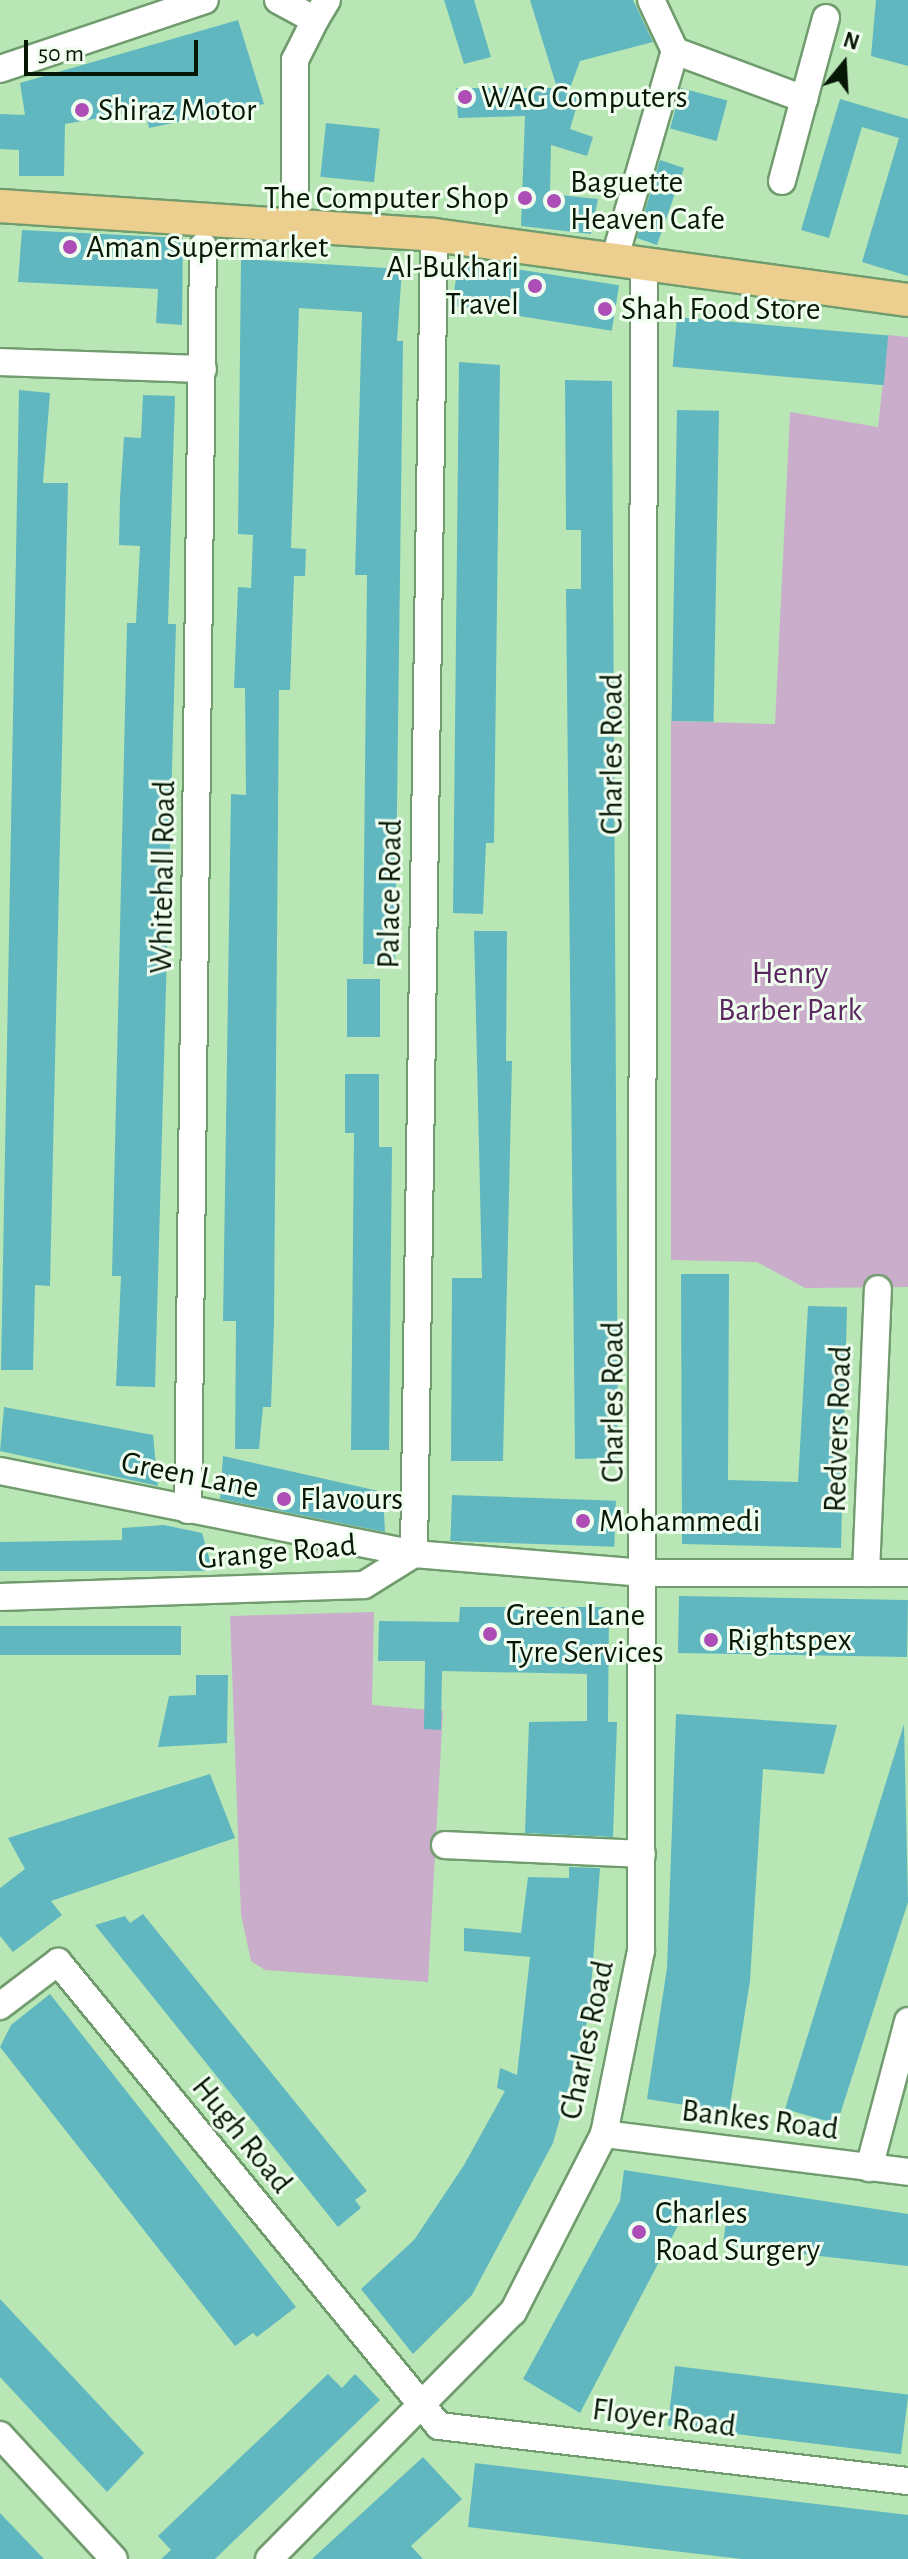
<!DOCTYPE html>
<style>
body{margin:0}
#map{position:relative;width:908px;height:2559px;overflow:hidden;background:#b8e7b5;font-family:"Alegreya Sans",sans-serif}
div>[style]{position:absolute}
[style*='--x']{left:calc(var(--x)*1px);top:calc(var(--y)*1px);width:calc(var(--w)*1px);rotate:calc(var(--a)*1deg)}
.green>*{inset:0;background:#c9adcb}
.building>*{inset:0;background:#61b7bf;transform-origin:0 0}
.roads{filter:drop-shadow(2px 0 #709c6e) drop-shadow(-2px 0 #709c6e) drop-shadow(0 2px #709c6e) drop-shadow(0 -2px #709c6e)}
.minor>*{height:26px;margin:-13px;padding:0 13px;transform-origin:13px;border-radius:13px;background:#fff}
.major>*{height:32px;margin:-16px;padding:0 16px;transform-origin:16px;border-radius:16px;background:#eccf8f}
.dots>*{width:22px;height:22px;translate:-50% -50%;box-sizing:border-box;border:4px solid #f0feef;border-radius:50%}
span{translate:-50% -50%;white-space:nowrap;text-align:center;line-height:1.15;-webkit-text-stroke:6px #f0feef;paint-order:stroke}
.poi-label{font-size:32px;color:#061706}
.left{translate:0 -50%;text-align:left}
.right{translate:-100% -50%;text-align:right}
.street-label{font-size:32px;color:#061706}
.park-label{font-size:32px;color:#5b2660}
.north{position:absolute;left:804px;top:24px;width:80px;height:80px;-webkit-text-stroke:6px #f0feef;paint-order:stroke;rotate:18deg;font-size:22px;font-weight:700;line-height:32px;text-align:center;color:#061706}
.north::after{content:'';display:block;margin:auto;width:28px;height:36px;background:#061706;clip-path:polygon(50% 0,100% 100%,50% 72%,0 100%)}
.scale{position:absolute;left:24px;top:40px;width:174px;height:36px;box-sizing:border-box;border:4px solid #061706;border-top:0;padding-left:10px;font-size:24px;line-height:28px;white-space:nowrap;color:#061706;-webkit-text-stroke:6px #f0feef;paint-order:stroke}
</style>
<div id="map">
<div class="green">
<i style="clip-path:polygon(888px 335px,908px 337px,908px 1287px,805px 1288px,757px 1262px,671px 1260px,671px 721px,775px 724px,790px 412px,878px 427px)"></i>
<i style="clip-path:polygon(374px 1612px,372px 1705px,443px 1711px,428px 1982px,265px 1970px,251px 1961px,241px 1915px,230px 1616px)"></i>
</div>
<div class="building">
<i style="clip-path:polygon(444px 0,474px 0,491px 57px,464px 64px)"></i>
<i style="clip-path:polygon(530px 0,633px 0,653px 42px,580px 61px,569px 91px,580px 95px,570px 129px,593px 137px,587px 156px,551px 145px,550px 194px,598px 199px,591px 234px,521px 226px,525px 116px,458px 118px,456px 88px,557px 88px)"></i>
<i style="clip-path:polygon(876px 0,908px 0,908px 66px,871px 56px)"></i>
<i style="clip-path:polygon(238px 20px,264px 104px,149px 128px,145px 110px,65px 124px,64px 176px,19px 176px,19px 150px,0 149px,0 114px,25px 115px,20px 83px)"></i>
<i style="left:681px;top:88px;width:48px;height:42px;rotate:15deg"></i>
<i style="clip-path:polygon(840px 99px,908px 119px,908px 276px,862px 262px,899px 138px,862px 127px,829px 238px,801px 230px)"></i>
<i style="left:326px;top:123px;width:54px;height:54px;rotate:6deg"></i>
<i style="clip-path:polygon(660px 160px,684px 168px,657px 245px,637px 238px)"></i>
<i style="clip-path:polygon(22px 230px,183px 238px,182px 325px,156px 323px,158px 289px,18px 282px)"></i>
<i style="clip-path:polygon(241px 259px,402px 269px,397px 341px,403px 341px,395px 964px,363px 964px,367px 575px,355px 575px,362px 312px,299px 308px,291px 548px,306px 549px,305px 576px,294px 576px,290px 690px,279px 690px,274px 1322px,271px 1407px,263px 1407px,259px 1449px,235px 1449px,236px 1321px,223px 1321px,231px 794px,246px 795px,245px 688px,234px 688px,238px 587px,251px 588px,253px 535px,238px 534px)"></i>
<i style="left:459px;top:260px;width:162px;height:46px;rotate:9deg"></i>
<i style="left:677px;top:317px;width:212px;height:50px;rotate:5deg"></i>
<i style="clip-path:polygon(459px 362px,500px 365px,494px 843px,486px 843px,483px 914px,453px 913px)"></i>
<i style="clip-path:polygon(565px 380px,612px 381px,618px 1458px,575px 1459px,566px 589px,581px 589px,581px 530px,566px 530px)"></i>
<i style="clip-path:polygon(19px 390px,50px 393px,43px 483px,68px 483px,50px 1286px,35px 1285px,33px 1370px,1px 1370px)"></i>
<i style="clip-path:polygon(143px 395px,175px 396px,168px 624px,176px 624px,155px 1387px,116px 1386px,121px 1276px,112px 1276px,127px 623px,136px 623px,140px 546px,119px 545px,120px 498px,124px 437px,141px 438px)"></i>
<i style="left:677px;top:410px;width:42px;height:311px;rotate:1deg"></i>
<i style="clip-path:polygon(474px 931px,507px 931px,506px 1061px,512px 1061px,503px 1461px,451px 1461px,452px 1278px,482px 1278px)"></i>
<i style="left:347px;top:979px;width:33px;height:58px"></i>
<i style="clip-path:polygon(345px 1074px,379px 1074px,379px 1147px,392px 1147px,389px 1450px,351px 1450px,354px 1133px,345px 1133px)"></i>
<i style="clip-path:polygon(681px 1274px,729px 1274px,728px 1480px,798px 1482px,808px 1306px,847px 1307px,841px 1548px,682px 1544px)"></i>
<i style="clip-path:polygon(4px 1407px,153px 1435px,158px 1486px,0 1451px)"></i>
<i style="clip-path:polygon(223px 1456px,383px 1492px,385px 1532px,220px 1499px)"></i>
<i style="left:452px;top:1495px;width:164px;height:46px;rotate:2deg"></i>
<i style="clip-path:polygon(164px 1525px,202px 1533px,213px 1571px,0 1571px,0 1542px,122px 1540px,122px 1528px)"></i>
<i style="left:679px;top:1596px;width:229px;height:57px;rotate:1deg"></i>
<i style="clip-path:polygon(460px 1607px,609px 1607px,608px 1722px,617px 1722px,613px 1837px,525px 1833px,529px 1722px,587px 1721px,587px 1674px,442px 1671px,441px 1730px,424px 1729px,425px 1661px,378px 1661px,379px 1621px,459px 1622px)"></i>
<i style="left:0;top:1626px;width:181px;height:29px"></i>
<i style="clip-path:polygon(196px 1675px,228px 1675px,227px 1743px,158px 1747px,169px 1696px,196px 1695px)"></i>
<i style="clip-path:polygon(676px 1714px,837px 1725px,824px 1774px,763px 1769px,750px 1981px,729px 2112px,647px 2099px,667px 1968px)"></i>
<i style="clip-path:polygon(904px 1724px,908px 1902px,837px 2124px,785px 2109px)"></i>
<i style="clip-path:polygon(210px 1774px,235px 1838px,51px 1901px,62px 1915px,13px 1952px,0 1936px,0 1888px,25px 1869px,8px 1838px)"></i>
<i style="clip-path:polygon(569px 1867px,600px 1868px,589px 2015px,553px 2143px,472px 2295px,413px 2354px,361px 2289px,414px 2240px,464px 2165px,505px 2091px,497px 2088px,500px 2068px,517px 2075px,530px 1957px,464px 1951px,464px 1928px,521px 1933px,528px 1877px,569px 1878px)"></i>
<i style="clip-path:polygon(143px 1914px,367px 2191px,355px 2200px,361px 2208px,338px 2227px,95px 1925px,125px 1916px,130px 1923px)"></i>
<i style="clip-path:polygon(50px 1994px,296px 2307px,257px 2337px,253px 2333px,235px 2346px,0 2047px,11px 2025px)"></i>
<i style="clip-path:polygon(624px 2170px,908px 2214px,908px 2266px,723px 2245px,726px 2221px,683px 2216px,580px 2413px,523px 2379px,620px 2201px)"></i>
<i style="clip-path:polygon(0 2299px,144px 2453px,107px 2492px,0 2377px)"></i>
<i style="left:675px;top:2366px;width:235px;height:60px;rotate:7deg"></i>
<i style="clip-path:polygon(328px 2374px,342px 2388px,355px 2374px,380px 2400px,215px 2559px,161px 2559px,171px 2550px,158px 2536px)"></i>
<i style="clip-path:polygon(423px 2457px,462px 2499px,411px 2546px,423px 2559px,312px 2559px)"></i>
<i style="clip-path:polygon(475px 2463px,908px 2515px,908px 2559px,742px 2559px,468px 2527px)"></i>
<i style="clip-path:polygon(0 2513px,44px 2559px,0 2559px)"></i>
</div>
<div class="roads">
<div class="minor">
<i style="--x:278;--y:0;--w:42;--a:28.4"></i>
<i style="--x:315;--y:20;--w:23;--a:-59"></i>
<i style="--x:675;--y:51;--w:138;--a:20.4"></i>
<i style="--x:804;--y:99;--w:84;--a:-74.8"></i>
<i style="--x:0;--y:69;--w:216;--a:-18.6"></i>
<i style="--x:782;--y:181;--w:85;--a:-75"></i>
<i style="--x:295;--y:224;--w:164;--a:-90"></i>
<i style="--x:295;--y:60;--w:45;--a:-63.4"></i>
<i style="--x:615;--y:257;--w:215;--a:-73.8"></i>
<i style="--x:675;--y:51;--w:56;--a:-115.2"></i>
<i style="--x:0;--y:362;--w:203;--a:2"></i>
<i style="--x:0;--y:1471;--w:422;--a:11.3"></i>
<i style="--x:414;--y:1554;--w:234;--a:4.7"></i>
<i style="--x:647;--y:1573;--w:261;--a:0"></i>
<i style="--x:188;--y:1510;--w:1264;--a:-89.32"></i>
<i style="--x:414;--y:1554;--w:1319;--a:-89.13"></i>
<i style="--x:866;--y:1573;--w:284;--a:-87.6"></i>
<i style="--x:0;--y:1597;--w:364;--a:-1.9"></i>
<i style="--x:364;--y:1585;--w:59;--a:-31.8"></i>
<i style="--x:445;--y:1845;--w:197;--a:2.6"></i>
<i style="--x:0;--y:2006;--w:73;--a:-37.2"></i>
<i style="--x:58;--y:1962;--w:600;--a:50.61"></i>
<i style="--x:439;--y:2426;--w:472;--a:6.7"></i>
<i style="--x:604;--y:2134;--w:306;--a:7.1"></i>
<i style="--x:869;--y:2168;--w:152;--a:-75.1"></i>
<i style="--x:0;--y:2435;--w:168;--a:47.4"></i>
<i style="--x:269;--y:2559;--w:347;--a:-45.4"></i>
<i style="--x:513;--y:2312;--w:200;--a:-62.9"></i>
<i style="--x:604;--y:2134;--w:187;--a:-78.6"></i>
<i style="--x:641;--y:1951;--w:1689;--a:-89.9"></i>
</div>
<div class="major">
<i style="--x:0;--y:206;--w:435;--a:3.8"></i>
<i style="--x:434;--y:235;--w:478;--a:7.8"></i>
</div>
</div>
<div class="dots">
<i style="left:465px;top:97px;background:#ad4eb7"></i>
<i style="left:82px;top:110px;background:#ad4eb7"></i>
<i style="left:525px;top:198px;background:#ad4eb7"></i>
<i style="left:554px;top:201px;background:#ad4eb7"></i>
<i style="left:70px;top:247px;background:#ad4eb7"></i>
<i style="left:535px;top:286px;background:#ad4eb7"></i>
<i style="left:605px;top:309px;background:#ad4eb7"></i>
<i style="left:284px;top:1499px;background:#ad4eb7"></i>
<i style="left:583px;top:1521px;background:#ad4eb7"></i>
<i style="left:490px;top:1634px;background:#ad4eb7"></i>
<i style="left:711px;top:1640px;background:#ad4eb7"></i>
<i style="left:639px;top:2232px;background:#ad4eb7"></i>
</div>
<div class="poi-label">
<span class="left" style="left:481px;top:97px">WAG Computers</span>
<span class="left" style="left:98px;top:110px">Shiraz Motor</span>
<span class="left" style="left:570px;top:201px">Baguette<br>Heaven Cafe</span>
<span class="right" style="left:509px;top:198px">The Computer Shop</span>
<span class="left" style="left:86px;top:247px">Aman Supermarket</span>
<span class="right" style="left:519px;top:286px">Al-Bukhari<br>Travel</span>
<span class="left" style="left:621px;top:309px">Shah Food Store</span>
<span class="left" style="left:300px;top:1499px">Flavours</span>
<span class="left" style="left:599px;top:1521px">Mohammedi</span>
<span class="left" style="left:506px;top:1634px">Green Lane<br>Tyre Services</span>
<span class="left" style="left:727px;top:1640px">Rightspex</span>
<span class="left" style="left:655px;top:2232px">Charles<br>Road Surgery</span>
</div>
<div class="street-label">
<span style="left:612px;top:754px;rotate:-90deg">Charles Road</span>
<span style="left:163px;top:877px;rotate:-89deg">Whitehall Road</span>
<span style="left:390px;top:894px;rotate:-89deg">Palace Road</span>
<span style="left:613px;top:1402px;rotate:-90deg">Charles Road</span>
<span style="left:838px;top:1429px;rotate:-88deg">Redvers Road</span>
<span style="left:190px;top:1475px;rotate:11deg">Green Lane</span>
<span style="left:277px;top:1552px;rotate:-5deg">Grange Road</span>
<span style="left:587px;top:2040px;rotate:-78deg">Charles Road</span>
<span style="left:760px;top:2120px;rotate:7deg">Bankes Road</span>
<span style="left:242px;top:2135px;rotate:51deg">Hugh Road</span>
<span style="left:664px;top:2418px;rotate:7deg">Floyer Road</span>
</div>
<div class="park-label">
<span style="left:790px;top:992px">Henry<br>Barber Park</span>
</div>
<div class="north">N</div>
<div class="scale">50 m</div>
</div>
